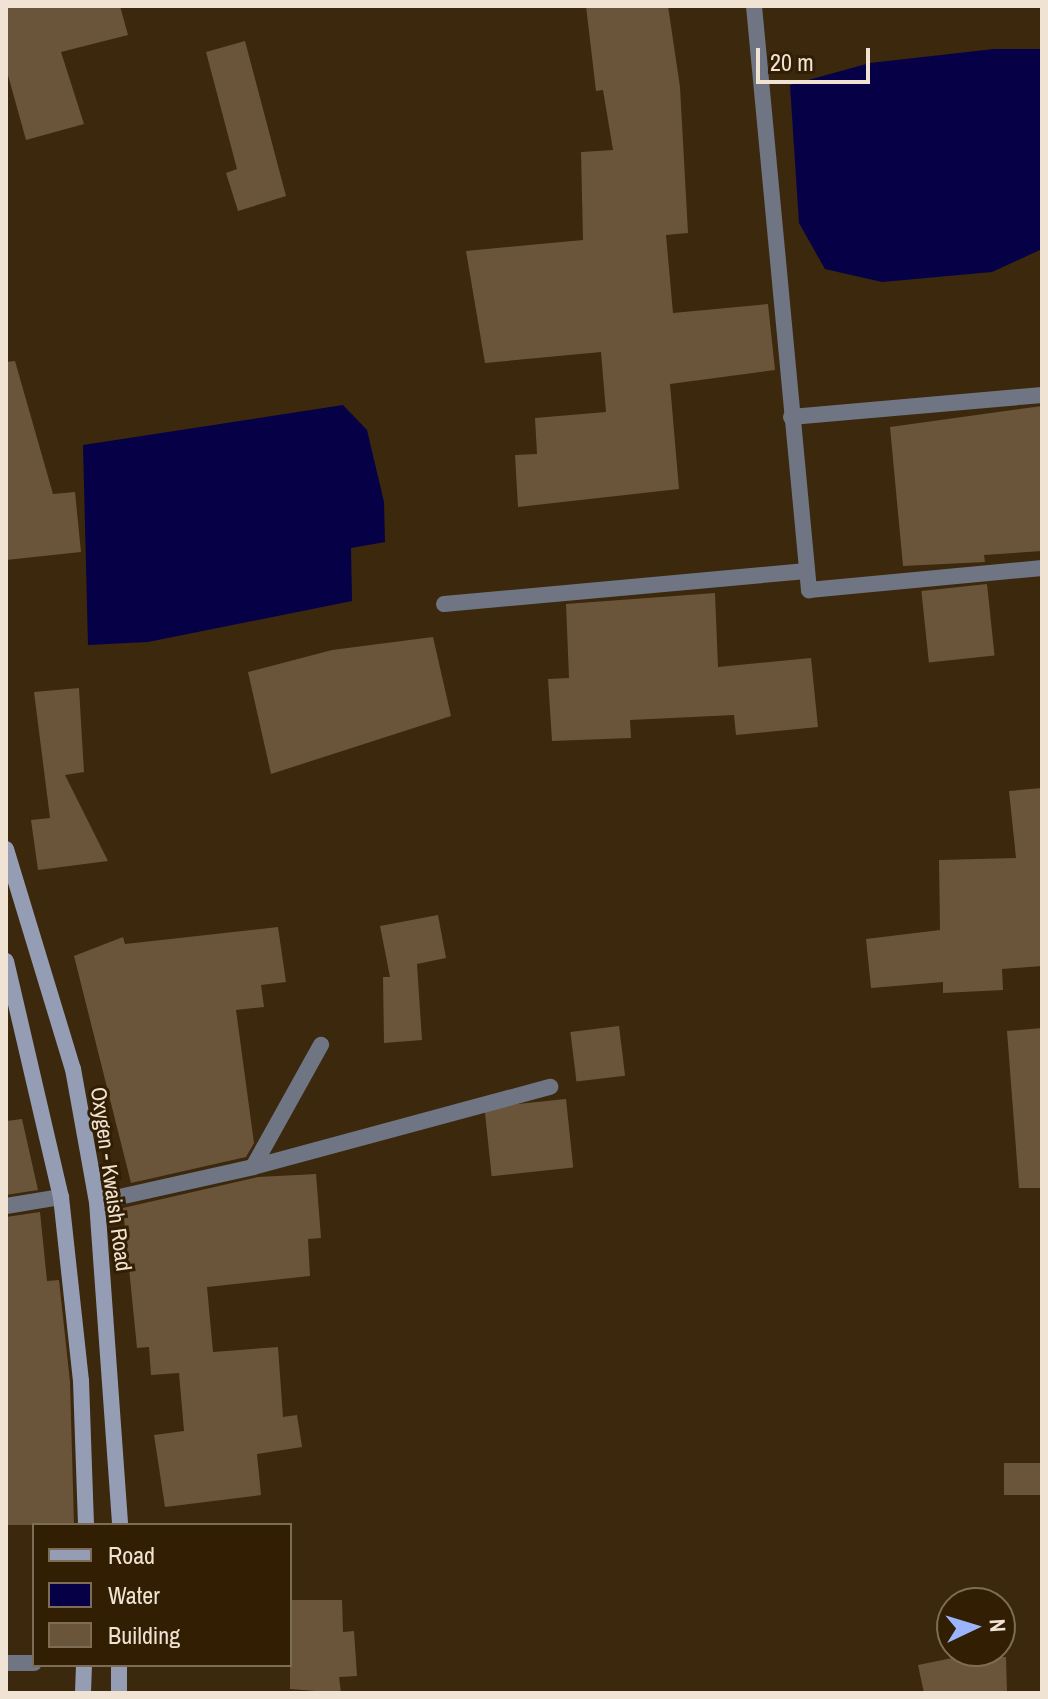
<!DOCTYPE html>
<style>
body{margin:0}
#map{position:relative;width:1048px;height:1699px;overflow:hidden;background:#3b280d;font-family:"Archivo Narrow",sans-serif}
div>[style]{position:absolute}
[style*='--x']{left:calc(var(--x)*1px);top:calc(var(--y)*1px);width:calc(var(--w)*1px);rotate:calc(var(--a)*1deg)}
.water>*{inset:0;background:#060047}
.building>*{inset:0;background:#6b553a;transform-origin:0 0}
.minor>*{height:16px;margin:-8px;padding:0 8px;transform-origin:8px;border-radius:8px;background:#6f7583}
.secondary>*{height:16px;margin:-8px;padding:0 8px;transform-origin:8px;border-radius:8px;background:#959db4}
span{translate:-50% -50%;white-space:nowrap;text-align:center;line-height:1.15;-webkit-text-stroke:6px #311e03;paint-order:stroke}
.street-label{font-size:22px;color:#f0e3d3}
.frame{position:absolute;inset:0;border:8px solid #f0e3d3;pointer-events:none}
.legend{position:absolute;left:32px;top:1523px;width:260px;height:144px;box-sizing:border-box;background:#311e03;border:2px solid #7d6d56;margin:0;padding:10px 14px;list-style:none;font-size:24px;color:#f0e3d3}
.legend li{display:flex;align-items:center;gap:16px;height:40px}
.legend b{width:40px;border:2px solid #7d6d56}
.north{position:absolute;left:936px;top:1587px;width:80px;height:80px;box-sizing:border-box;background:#311e03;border:2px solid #7d6d56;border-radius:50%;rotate:86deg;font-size:22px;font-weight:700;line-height:32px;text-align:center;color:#f0e3d3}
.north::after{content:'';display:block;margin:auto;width:28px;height:36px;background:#9cb4fd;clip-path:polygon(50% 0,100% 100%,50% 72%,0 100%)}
.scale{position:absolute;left:756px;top:48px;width:114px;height:36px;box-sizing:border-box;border:4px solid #f0e3d3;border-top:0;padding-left:10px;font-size:24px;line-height:28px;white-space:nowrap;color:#f0e3d3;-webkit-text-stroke:6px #311e03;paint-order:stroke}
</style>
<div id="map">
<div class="water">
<i style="clip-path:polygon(994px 49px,1042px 49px,1042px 249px,992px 272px,882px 282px,825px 269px,799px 223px,790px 85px,870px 63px)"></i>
<i style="clip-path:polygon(343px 405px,367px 430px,384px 502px,385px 542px,351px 548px,352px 601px,148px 642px,88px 645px,83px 445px)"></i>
</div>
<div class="building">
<i style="clip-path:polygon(6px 6px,120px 6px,128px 35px,61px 52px,84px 124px,26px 140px,6px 68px)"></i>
<i style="clip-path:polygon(586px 6px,668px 6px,680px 87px,688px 233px,666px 235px,673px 313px,768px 304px,775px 370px,670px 384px,679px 489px,518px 507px,515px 455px,537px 454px,535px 418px,606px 412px,601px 352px,485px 363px,466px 251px,583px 240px,581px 152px,613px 150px,603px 90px,596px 91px)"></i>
<i style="clip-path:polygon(245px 41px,286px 196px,238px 211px,226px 173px,237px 169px,206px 52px)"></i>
<i style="clip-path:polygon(15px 361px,53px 494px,75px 492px,81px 552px,6px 560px,6px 362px)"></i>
<i style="clip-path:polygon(1042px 406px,1042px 551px,984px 555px,985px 562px,903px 566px,890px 427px)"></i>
<i style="left:987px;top:584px;width:72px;height:66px;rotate:84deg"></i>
<i style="clip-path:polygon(715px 593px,718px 667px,811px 658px,818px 727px,736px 735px,734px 715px,630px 720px,631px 738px,552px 741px,548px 679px,569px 678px,566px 604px)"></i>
<i style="clip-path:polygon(433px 637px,451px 716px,271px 774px,248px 672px,332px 650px)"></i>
<i style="clip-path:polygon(79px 688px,84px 772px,65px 775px,108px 861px,38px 870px,31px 820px,50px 818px,34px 692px)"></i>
<i style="clip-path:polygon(1042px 788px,1042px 966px,1002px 969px,1003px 990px,943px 993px,943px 982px,871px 988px,866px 939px,940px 930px,939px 860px,1016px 858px,1009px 791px)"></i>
<i style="clip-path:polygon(438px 915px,446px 958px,417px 964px,422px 1040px,384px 1043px,383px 977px,390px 977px,380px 926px)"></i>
<i style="clip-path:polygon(278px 927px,286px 982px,261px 985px,264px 1007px,236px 1010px,254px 1143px,246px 1157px,131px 1183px,74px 956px,123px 937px,125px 944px)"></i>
<i style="left:619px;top:1026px;width:50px;height:49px;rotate:83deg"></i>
<i style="clip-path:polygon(1042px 1028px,1042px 1188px,1019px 1188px,1007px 1031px)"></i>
<i style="left:566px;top:1099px;width:69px;height:82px;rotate:84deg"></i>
<i style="clip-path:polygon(22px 1119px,38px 1190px,6px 1195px,6px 1121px)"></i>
<i style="clip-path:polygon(316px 1174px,321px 1238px,308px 1239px,310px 1276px,207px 1287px,213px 1352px,278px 1347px,283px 1417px,297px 1415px,302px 1447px,257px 1454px,261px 1495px,165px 1507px,154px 1435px,184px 1431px,179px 1373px,151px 1375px,149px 1347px,137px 1348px,123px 1208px,258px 1177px)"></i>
<i style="clip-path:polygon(40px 1212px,47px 1281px,59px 1280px,70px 1382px,74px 1525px,6px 1525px,6px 1217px)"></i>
<i style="left:1042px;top:1463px;width:32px;height:38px;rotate:90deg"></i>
<i style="clip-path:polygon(290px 1600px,342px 1600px,343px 1632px,354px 1631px,357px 1676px,339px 1677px,341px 1693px,290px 1689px)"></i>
<i style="clip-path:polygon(962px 1656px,1006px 1657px,1007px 1693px,924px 1693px,918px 1665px)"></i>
</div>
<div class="minor">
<i style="--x:754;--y:6;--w:587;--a:84.62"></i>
<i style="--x:809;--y:590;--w:234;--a:-5.4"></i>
<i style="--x:791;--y:417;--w:252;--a:-5"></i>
<i style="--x:444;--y:604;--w:364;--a:-5.2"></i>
<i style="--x:253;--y:1167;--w:308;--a:-15.1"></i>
<i style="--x:97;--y:1202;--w:160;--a:-12.6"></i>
<i style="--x:253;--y:1167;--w:140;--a:-60.9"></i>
<i style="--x:6;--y:1206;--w:56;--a:-9.3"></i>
<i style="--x:6;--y:1663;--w:28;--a:0"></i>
</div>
<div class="secondary">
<i style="--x:6;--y:849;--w:230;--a:73.1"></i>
<i style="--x:73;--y:1069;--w:135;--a:79.8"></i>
<i style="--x:97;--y:1202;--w:324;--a:85.9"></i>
<i style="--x:6;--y:961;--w:242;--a:76.9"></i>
<i style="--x:61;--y:1197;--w:185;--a:83.8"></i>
<i style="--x:81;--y:1381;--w:144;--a:88"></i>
<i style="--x:83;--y:1693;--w:28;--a:-88"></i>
<i style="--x:119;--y:1693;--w:28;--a:-90"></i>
</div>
<div class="street-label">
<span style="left:111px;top:1179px;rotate:82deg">Oxygen - Kwaish Road</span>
</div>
<div class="frame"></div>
<ul class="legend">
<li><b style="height:10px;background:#959db4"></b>Road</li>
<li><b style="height:22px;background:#060047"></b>Water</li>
<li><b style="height:22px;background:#6b553a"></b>Building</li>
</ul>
<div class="north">N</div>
<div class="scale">20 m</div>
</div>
